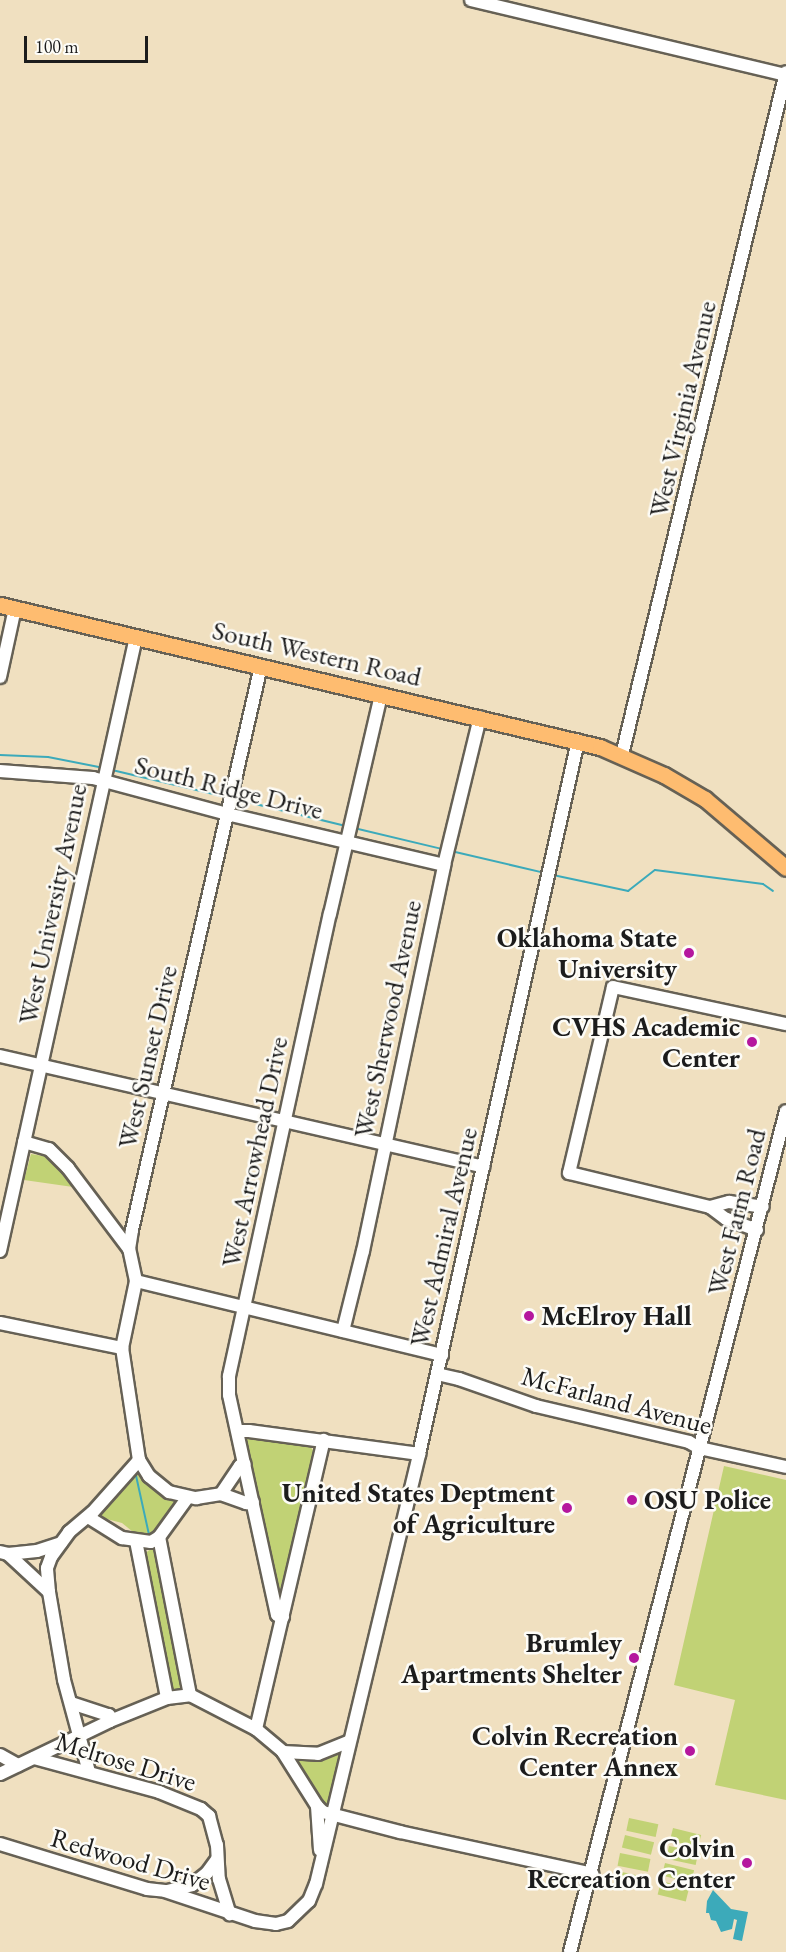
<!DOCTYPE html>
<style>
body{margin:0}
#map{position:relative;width:786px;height:1952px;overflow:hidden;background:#f0e0c0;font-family:"EB Garamond",serif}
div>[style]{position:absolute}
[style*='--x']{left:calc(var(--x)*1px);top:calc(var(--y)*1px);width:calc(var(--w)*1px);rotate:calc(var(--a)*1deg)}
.green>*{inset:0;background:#c1d275;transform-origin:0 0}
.water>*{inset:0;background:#3caaba}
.stream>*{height:2px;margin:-1px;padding:0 1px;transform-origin:1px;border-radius:1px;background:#3caaba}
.roads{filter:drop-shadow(2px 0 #666155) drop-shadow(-2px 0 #666155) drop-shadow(0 2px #666155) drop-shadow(0 -2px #666155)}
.minor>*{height:12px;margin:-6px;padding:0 6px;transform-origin:6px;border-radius:6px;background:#fff}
.major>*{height:15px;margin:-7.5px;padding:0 7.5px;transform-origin:7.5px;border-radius:7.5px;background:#febc70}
.dots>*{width:16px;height:16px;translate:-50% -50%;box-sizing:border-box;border:3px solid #fdfcf7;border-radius:50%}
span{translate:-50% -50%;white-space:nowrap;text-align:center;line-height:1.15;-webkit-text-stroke:5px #fdfcf7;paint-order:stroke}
.street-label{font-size:27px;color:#1c1c1c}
.poi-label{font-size:27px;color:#1c1c1c;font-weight:700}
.right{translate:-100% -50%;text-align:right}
.left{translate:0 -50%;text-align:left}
.scale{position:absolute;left:24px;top:36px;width:124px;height:27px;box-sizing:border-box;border:3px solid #1c1c1c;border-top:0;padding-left:8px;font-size:18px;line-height:21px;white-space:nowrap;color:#1c1c1c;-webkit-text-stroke:4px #fdfcf7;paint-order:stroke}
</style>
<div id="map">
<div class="green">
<i style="clip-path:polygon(31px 1154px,49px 1157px,73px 1187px,24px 1180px)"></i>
<i style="clip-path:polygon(247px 1439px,307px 1442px,315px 1453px,278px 1598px,246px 1447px)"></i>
<i style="clip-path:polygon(724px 1466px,786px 1480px,786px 1800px,715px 1785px,735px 1700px,674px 1685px)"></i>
<i style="clip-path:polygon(139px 1471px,181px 1498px,155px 1534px,146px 1537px,138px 1536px,122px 1523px,99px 1517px,134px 1473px)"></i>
<i style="clip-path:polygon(152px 1548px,156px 1551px,184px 1690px,177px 1694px,170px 1690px,143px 1555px)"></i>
<i style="clip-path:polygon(343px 1742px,332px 1815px,323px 1812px,283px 1752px,303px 1755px)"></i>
<i style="left:629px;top:1818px;width:30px;height:13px;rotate:12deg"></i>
<i style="left:673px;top:1828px;width:29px;height:13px;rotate:14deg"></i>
<i style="left:625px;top:1835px;width:30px;height:13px;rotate:14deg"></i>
<i style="left:669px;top:1846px;width:30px;height:13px;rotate:12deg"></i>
<i style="left:620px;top:1853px;width:31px;height:13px;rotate:11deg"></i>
<i style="left:665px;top:1863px;width:30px;height:13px;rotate:14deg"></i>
<i style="left:617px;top:1871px;width:29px;height:13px;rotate:12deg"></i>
<i style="left:661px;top:1881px;width:29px;height:14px;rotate:14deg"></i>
</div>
<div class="water">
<i style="clip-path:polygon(713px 1890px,731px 1909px,748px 1912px,742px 1941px,733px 1939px,737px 1920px,734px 1919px,732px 1929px,721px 1932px,716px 1921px,711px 1920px,709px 1913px,706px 1913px,707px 1901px)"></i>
</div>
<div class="stream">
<i style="--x:0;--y:755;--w:48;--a:2.4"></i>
<i style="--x:48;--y:757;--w:57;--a:11.1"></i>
<i style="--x:112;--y:770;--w:117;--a:13.3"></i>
<i style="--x:235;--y:799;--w:114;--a:13.7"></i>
<i style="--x:354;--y:828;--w:90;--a:13.4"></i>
<i style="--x:451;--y:851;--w:97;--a:13.2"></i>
<i style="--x:553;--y:875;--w:77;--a:12"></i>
<i style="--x:628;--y:891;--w:34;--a:-38"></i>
<i style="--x:655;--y:870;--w:109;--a:7.4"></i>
<i style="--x:763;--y:884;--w:12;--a:35"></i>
<i style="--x:135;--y:1471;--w:70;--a:77.6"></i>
</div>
<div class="roads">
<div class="minor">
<i style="--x:471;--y:0;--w:323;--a:13.4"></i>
<i style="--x:0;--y:677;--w:71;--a:-77.7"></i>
<i style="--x:622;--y:755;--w:702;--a:-76.5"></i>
<i style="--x:0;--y:771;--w:93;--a:4.3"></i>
<i style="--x:93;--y:778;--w:139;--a:15"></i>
<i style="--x:227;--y:814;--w:223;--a:13.2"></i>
<i style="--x:0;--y:1056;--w:496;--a:12.9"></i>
<i style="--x:24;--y:1142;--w:26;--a:16"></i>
<i style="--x:49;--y:1149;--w:27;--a:45"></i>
<i style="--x:68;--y:1168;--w:101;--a:53"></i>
<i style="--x:710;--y:1207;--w:20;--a:-15"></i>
<i style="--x:729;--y:1202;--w:34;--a:8"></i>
<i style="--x:757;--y:1230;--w:33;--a:-160"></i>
<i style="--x:726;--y:1219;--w:20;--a:-143"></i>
<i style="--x:710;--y:1207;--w:145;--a:-166.4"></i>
<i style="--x:569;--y:1173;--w:191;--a:-76.7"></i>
<i style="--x:613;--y:987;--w:177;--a:12.1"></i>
<i style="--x:0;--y:1251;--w:629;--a:-77.51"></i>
<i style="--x:136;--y:1281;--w:315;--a:13.6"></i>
<i style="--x:0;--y:1323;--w:125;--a:11.6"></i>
<i style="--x:343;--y:1331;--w:82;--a:-76"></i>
<i style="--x:363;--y:1251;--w:394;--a:-78.1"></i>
<i style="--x:444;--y:865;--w:152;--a:-76.3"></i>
<i style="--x:437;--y:1374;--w:23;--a:13"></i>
<i style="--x:459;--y:1379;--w:82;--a:19.3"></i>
<i style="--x:536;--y:1406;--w:157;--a:13.2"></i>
<i style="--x:689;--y:1442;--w:12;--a:31"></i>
<i style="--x:699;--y:1448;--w:89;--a:12.3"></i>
<i style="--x:238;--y:1431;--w:11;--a:0"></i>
<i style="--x:249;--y:1431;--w:172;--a:7.7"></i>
<i style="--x:139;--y:1460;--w:19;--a:58"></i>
<i style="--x:149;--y:1476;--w:26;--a:39"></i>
<i style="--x:169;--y:1492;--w:28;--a:13"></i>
<i style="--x:196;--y:1498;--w:25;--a:-9"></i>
<i style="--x:221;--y:1494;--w:27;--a:20"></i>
<i style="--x:246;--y:1503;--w:7;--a:-8"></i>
<i style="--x:221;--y:1494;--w:34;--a:-56"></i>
<i style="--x:240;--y:1466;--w:5;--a:-22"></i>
<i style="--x:188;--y:1497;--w:49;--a:125.9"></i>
<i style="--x:159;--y:1537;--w:161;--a:78.9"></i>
<i style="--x:88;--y:1517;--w:40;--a:32"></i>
<i style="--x:122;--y:1538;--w:29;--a:8"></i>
<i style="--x:151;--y:1542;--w:9;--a:-32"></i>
<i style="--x:136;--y:1541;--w:160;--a:78.8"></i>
<i style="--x:0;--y:1552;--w:8;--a:14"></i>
<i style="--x:8;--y:1554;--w:56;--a:42.8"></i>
<i style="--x:49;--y:1592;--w:89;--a:80.3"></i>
<i style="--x:64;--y:1680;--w:95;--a:74.8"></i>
<i style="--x:8;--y:1554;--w:29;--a:-6"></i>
<i style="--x:37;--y:1551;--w:25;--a:-18"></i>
<i style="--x:49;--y:1592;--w:24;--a:-95"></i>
<i style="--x:47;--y:1568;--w:12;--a:-70"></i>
<i style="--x:51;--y:1557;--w:31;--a:-54"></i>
<i style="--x:69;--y:1532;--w:30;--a:-40"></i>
<i style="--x:92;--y:1513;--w:71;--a:-48.4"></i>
<i style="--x:139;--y:1460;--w:113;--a:-98.6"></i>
<i style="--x:122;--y:1348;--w:68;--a:-78.2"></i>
<i style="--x:136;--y:1281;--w:33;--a:-102"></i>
<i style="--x:129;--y:1249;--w:19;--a:-81"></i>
<i style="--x:132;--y:1230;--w:579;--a:-77.12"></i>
<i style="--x:283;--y:1617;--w:6;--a:-162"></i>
<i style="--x:277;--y:1615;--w:225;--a:-102.3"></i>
<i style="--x:229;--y:1395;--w:19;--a:-90"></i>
<i style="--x:229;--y:1376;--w:473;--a:-77.7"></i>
<i style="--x:330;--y:914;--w:226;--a:-76.9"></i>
<i style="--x:71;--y:1703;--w:40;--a:18"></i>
<i style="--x:109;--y:1715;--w:6;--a:81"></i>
<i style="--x:256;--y:1729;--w:297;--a:-76.8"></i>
<i style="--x:283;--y:1752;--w:35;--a:3"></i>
<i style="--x:318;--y:1754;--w:32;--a:-22"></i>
<i style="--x:0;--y:1755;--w:21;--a:29"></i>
<i style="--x:34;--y:1758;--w:130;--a:15.2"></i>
<i style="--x:159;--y:1792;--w:45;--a:22"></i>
<i style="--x:201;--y:1809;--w:11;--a:41"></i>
<i style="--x:209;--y:1816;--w:30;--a:75"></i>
<i style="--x:217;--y:1845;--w:34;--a:87"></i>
<i style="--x:219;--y:1879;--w:37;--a:73"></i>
<i style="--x:0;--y:1774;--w:122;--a:-25.7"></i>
<i style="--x:110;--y:1721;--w:61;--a:-22"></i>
<i style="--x:167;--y:1698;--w:23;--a:-7"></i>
<i style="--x:190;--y:1695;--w:74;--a:27.3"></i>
<i style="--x:256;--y:1729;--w:35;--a:40"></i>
<i style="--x:283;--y:1752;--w:64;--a:57.8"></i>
<i style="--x:317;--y:1806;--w:8;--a:45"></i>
<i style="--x:323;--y:1812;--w:80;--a:14.6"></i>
<i style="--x:400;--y:1832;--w:197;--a:12.3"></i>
<i style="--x:317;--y:1806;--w:44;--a:86.1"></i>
<i style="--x:0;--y:1844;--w:154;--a:17"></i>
<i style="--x:147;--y:1889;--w:18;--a:6"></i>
<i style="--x:165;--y:1891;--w:95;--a:18.4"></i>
<i style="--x:255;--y:1921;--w:21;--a:8"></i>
<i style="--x:276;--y:1924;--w:12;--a:-14"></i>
<i style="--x:288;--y:1921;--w:29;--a:-44"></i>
<i style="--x:309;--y:1901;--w:18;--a:-68"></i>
<i style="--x:316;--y:1884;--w:442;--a:-76.5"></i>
<i style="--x:419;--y:1454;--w:731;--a:-77.43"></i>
<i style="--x:167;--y:1891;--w:26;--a:-13"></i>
<i style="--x:192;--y:1885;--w:19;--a:-39"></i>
<i style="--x:207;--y:1873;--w:17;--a:-54"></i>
<i style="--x:570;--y:1952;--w:868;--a:-75.6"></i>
</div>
<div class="major">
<i style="--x:0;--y:605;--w:617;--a:13.32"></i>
<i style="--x:600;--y:747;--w:70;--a:23.6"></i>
<i style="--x:664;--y:775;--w:48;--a:30.3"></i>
<i style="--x:705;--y:799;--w:106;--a:40.4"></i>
</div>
</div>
<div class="dots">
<i style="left:689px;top:953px;background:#b5179e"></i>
<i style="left:752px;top:1042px;background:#b5179e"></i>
<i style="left:529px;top:1316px;background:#b5179e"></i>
<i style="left:632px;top:1500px;background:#b5179e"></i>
<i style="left:567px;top:1508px;background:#b5179e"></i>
<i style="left:634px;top:1658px;background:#b5179e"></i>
<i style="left:690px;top:1751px;background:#b5179e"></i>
<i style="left:747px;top:1863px;background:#b5179e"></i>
</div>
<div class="street-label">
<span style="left:682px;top:409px;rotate:-77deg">West Virginia Avenue</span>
<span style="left:317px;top:653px;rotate:13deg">South Western Road</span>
<span style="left:229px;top:787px;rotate:14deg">South Ridge Drive</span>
<span style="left:52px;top:904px;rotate:-78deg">West University Avenue</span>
<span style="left:387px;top:1019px;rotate:-78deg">West Sherwood Avenue</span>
<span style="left:147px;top:1057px;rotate:-77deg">West Sunset Drive</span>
<span style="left:254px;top:1152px;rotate:-78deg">West Arrowhead Drive</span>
<span style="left:736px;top:1212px;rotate:-76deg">West Farm Road</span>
<span style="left:443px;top:1237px;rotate:-77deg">West Admiral Avenue</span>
<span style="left:617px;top:1400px;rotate:15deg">McFarland Avenue</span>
<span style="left:126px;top:1761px;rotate:17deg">Melrose Drive</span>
<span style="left:131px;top:1859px;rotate:16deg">Redwood Drive</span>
</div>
<div class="poi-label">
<span class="right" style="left:677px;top:953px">Oklahoma State<br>University</span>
<span class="right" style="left:740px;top:1042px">CVHS Academic<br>Center</span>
<span class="left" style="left:541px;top:1316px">McElroy Hall</span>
<span class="right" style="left:555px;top:1508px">United States Deptment<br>of Agriculture</span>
<span class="left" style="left:644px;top:1500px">OSU Police</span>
<span class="right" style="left:622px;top:1658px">Brumley<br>Apartments Shelter</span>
<span class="right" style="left:678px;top:1751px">Colvin Recreation<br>Center Annex</span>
<span class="right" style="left:735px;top:1863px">Colvin<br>Recreation Center</span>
</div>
<div class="scale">100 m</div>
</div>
